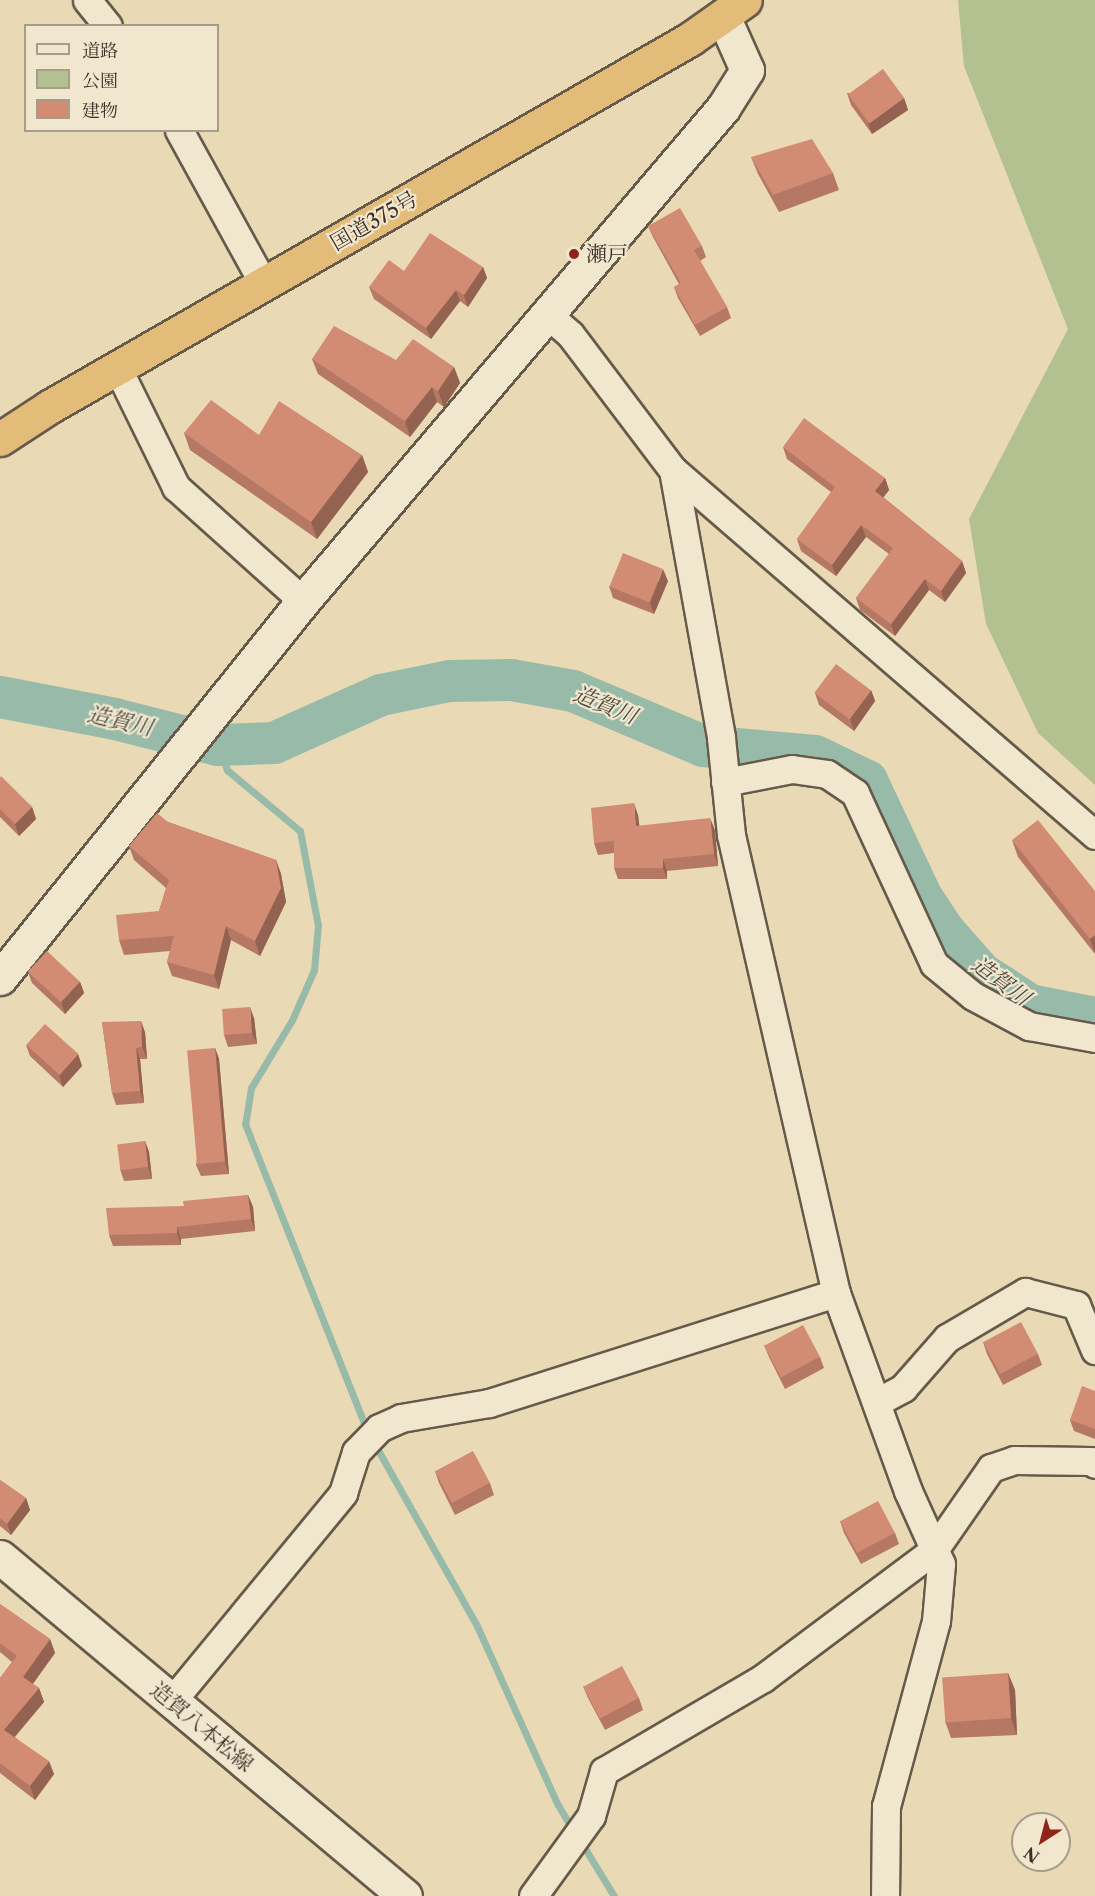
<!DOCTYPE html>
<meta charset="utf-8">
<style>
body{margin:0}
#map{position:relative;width:1095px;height:1896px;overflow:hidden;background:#e9d9b4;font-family:"Libre Caslon Text","Noto Serif JP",serif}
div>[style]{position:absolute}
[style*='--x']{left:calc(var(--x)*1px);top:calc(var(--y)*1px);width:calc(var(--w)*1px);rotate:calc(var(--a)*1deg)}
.green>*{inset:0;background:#b3c090}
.stream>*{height:7px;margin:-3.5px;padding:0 3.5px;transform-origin:3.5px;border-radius:3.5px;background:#98bba9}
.river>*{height:42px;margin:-21px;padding:0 21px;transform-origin:21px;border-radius:21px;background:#98bba9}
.roads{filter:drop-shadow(2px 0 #665a4a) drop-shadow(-2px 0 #665a4a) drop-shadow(0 2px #665a4a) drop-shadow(0 -2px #665a4a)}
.minor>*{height:27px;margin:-13.5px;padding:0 13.5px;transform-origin:13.5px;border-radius:13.5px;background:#f1e6ce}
.tertiary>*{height:33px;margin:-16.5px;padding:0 16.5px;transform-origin:16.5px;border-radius:16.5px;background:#f1e6ce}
.secondary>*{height:33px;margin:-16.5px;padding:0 16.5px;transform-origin:16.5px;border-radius:16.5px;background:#f1e6ce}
.trunk>*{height:33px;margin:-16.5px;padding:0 16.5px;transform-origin:16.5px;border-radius:16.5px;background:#e4bc7a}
.wall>*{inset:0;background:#b57864}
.shaded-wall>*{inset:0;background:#946251}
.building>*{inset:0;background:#d38c74;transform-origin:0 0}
.dots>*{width:16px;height:16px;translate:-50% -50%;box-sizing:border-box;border:3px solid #f1e6ce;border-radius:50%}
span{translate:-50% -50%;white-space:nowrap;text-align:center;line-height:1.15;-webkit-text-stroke:4.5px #f1e6ce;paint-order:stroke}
.street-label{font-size:21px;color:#3b2f27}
.poi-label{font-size:21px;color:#3b2f27}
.left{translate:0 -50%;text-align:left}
.water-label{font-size:22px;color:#4e4b41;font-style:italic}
.legend{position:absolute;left:24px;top:24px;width:195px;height:108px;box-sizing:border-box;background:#f1e6ce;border:2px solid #a89d8b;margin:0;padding:8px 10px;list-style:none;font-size:18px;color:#3b2f27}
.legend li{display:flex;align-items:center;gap:12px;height:30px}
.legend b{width:30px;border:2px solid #a89d8b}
.north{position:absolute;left:1011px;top:1812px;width:60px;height:60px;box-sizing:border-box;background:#f1e6ce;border:2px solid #a89d8b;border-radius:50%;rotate:216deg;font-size:16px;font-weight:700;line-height:24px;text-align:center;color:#3b2f27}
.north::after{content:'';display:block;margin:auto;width:21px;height:27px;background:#8f2418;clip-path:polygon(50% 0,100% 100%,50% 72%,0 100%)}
</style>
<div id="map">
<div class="green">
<i style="clip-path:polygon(958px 0,1095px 0,1095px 785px,1038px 733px,986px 624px,969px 519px,1068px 329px,964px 66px)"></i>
</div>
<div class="stream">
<i style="--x:218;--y:745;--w:27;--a:70"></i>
<i style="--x:227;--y:770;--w:95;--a:39.9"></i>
<i style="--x:300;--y:831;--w:96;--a:79.2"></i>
<i style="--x:318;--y:925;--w:45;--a:95.1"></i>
<i style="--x:314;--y:970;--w:55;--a:113.7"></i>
<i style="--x:292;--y:1020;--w:79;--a:121.1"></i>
<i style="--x:251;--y:1088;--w:36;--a:99"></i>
<i style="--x:245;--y:1124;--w:330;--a:68.3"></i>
<i style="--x:374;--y:1443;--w:210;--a:60.6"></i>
<i style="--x:477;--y:1626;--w:196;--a:65.7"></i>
<i style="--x:558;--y:1805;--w:29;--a:59"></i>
<i style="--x:581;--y:1842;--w:63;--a:58.6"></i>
</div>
<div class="river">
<i style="--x:0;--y:697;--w:117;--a:10.8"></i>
<i style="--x:115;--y:719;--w:106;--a:14.2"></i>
<i style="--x:218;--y:745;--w:56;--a:-2"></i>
<i style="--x:274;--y:743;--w:117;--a:-24.2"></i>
<i style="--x:381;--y:695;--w:70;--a:-11.5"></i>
<i style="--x:450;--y:681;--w:61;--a:-0.9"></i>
<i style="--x:511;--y:680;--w:63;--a:10.1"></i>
<i style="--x:573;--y:691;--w:141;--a:22.9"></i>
<i style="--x:703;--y:746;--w:112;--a:5.1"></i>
<i style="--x:815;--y:756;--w:58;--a:25.7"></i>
<i style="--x:867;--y:781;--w:127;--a:64.8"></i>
<i style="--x:921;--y:896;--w:42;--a:56.7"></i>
<i style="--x:944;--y:931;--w:56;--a:48.6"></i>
<i style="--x:981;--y:973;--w:59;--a:33.1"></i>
<i style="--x:1030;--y:1005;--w:66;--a:11.3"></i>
</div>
<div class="roads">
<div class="minor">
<i style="--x:87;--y:0;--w:33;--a:51"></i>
<i style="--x:179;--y:130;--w:175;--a:61.2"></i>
<i style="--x:548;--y:315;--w:29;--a:41"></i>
<i style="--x:570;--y:334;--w:171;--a:52.9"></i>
<i style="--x:673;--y:470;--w:558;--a:40.86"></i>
<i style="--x:117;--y:367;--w:134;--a:63.8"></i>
<i style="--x:176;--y:487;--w:171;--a:41.9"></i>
<i style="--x:673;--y:470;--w:272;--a:79.8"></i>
<i style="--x:721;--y:738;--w:98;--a:84.1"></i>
<i style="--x:731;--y:835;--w:470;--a:77.1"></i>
<i style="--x:836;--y:1293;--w:211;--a:70"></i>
<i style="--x:908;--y:1491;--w:80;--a:65.7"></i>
<i style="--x:941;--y:1564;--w:57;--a:95"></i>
<i style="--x:936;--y:1621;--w:192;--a:105.1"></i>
<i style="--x:886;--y:1806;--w:90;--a:90.6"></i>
<i style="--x:725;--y:782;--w:68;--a:-11"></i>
<i style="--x:792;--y:769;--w:35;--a:8"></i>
<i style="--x:827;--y:774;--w:34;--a:34"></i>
<i style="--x:855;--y:793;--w:188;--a:65.2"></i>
<i style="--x:934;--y:964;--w:50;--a:39.4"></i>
<i style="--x:973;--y:996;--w:64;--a:28.2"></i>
<i style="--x:1029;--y:1026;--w:67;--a:10.3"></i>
<i style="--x:877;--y:1402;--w:30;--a:-28"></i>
<i style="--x:903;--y:1388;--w:67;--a:-48.7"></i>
<i style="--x:947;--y:1338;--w:91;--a:-30.5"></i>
<i style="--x:1025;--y:1292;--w:53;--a:14.3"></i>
<i style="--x:1076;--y:1305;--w:49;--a:67.1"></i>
<i style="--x:171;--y:1702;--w:271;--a:-50.5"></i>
<i style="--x:343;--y:1493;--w:43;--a:-72.4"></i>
<i style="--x:356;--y:1452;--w:33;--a:-46"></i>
<i style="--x:379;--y:1428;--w:24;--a:-24"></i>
<i style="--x:401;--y:1418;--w:89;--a:-9.7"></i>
<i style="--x:489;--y:1403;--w:364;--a:-17.6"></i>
<i style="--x:533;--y:1896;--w:99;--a:-54.1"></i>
<i style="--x:591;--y:1816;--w:47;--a:-73.9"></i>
<i style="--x:604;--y:1771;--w:184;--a:-30.3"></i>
<i style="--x:763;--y:1678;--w:214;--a:-36.8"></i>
<i style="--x:934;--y:1550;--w:100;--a:-55.2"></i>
<i style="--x:991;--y:1468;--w:24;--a:-19"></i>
<i style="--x:1014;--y:1460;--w:77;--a:0.7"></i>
<i style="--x:1091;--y:1461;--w:5;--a:37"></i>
</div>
<div class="tertiary">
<i style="--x:0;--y:978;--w:484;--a:-51.2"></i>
<i style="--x:303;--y:601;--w:648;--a:-49.57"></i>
<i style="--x:723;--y:108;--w:45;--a:-57.7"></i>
<i style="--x:747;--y:70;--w:59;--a:-114"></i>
</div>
<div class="secondary">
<i style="--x:0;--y:1557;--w:528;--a:39.93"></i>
</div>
<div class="trunk">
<i style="--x:0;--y:439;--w:59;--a:-33.1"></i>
<i style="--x:49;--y:407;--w:739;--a:-29.86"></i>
<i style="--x:690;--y:39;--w:67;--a:-35.3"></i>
</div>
</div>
<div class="wall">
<i style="clip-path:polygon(847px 93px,904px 98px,908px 110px,872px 134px,851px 105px)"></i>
<i style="clip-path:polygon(751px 157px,833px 173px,839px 190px,779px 212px,758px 174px)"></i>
<i style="clip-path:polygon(648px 226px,702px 246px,706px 257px,700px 261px,727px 307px,731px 318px,700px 336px,678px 298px,674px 287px,679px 284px,653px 237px)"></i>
<i style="clip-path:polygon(483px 267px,487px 278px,468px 307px,460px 301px,431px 339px,374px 299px,369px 287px,404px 271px)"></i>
<i style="clip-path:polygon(312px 359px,396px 360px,454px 367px,460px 383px,444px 407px,437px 402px,410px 437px,318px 374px)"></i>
<i style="clip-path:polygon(184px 433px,362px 455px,368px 472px,317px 539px,190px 450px)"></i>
<i style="clip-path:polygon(783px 447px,885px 478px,889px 490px,883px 497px,962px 561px,966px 573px,945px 602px,929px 590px,895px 636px,860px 610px,856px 598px,889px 554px,866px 537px,836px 576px,801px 551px,797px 539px,831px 492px,787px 459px)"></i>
<i style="clip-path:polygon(668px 581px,654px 614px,613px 598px,609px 586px)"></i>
<i style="clip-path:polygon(871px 690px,875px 701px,854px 731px,819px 705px,815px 693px)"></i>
<i style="clip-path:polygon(0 778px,32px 807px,36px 819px,19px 836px,0 817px)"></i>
<i style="clip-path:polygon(638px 815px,639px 826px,715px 830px,718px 866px,667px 871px,667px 879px,618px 879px,614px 868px,614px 853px,598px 855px,594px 843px)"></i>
<i style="clip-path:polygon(168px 822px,276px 860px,281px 874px,286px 902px,260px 956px,231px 940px,219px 989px,172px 976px,167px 962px,170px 951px,124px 955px,119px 940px,159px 911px,166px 888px,134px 860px,129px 846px)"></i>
<i style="clip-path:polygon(1012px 840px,1095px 891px,1095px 954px,1018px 857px)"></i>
<i style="clip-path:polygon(28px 972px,80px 982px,84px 993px,65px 1014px,32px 983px)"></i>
<i style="clip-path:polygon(254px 1018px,257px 1044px,228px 1047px,224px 1035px)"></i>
<i style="clip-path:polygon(102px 1022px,145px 1032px,147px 1059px,140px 1059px,144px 1103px,116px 1105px,112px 1093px)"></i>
<i style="clip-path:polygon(26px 1045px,78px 1054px,82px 1066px,63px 1087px,30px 1056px)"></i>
<i style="clip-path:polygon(215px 1048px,219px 1059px,229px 1174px,201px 1176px,196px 1165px)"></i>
<i style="clip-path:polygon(145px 1141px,149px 1152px,152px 1179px,124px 1181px,120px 1169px)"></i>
<i style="clip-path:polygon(248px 1195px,253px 1207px,255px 1231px,181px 1239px,181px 1245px,113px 1246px,109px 1235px,184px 1206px)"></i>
<i style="clip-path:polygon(983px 1342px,1038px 1354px,1042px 1365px,1003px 1385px,987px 1354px)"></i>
<i style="clip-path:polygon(764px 1345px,820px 1357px,824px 1368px,785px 1389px,769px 1357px)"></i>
<i style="clip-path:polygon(1095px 1391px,1095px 1439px,1074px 1431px,1070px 1420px)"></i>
<i style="clip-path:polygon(435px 1471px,490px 1483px,494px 1495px,455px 1515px,439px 1483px)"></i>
<i style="clip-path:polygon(0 1480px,26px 1498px,30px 1510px,11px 1535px,0 1526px)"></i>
<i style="clip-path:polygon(840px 1521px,895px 1533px,899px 1544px,861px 1564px,844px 1533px)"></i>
<i style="clip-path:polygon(0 1604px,50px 1639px,55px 1653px,33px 1684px,39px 1688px,44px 1702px,15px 1737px,54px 1774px,35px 1800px,0 1773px,0 1678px,12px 1662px,0 1652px)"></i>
<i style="clip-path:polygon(1008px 1673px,1015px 1690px,1017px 1735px,951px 1738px,945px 1721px)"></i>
<i style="clip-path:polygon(583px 1686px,639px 1698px,643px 1710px,605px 1730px,588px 1698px)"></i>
</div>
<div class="shaded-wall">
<i style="clip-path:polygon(904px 98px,908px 110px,872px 134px,868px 123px)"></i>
<i style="clip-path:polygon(483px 267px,487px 278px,468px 307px,464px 295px)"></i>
<i style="clip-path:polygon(456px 290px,460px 301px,431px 339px,426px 328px)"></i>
<i style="clip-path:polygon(454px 367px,460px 383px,444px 407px,438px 391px)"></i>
<i style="clip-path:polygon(432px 387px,437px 402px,410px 437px,405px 421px)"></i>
<i style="clip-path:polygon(362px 455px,368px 472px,317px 539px,311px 522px)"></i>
<i style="clip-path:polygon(885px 478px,889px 490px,880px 502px,875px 491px)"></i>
<i style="clip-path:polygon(861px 525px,866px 537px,836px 576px,832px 565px)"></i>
<i style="clip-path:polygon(962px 561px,966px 573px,945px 602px,941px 591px)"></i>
<i style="clip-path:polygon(663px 569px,668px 581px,654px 614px,650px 603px)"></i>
<i style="clip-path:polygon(925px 579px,929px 590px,895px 636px,891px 624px)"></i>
<i style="clip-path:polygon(871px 690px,875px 701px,854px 731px,850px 719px)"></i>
<i style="clip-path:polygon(634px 803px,638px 815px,641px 837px,636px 826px)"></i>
<i style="clip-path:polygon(32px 807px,36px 819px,19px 836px,15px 824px)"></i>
<i style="clip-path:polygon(710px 818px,715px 830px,718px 866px,714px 854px)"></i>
<i style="clip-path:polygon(663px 859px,667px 871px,667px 879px,663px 868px)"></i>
<i style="clip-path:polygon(276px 860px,281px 874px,286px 902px,260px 956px,255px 941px)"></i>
<i style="clip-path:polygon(226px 926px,231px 940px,219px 989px,214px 975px)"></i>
<i style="clip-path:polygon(1095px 935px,1095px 953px,1090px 939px)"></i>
<i style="clip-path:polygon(80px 982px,84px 993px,65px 1014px,61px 1002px)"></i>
<i style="clip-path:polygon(250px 1007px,254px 1018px,257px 1044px,252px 1033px)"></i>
<i style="clip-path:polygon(141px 1021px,145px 1032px,147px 1059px,142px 1047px)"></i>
<i style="clip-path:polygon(136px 1048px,140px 1059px,144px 1103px,140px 1091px)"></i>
<i style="clip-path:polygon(215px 1048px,219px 1059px,229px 1174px,225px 1162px)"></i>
<i style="clip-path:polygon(78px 1054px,82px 1066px,63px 1087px,59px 1075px)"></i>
<i style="clip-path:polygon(145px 1141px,149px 1152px,152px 1179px,148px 1167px)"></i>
<i style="clip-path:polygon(248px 1195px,253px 1207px,255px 1231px,251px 1219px)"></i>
<i style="clip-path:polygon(177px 1227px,181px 1239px,181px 1245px,177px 1233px)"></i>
<i style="clip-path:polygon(26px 1498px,30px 1510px,11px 1535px,7px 1524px)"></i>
<i style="clip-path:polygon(50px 1639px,55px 1653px,28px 1690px,23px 1677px)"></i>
<i style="clip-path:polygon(1008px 1673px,1015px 1690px,1017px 1735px,1011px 1718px)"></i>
<i style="clip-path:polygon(39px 1688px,44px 1702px,9px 1743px,4px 1730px)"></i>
<i style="clip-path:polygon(49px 1761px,54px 1774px,35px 1800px,30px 1786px)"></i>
</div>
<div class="building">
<i style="left:883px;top:69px;width:36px;height:43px;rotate:54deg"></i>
<i style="clip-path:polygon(812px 139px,833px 173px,773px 195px,751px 157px)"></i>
<i style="clip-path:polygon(680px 208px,702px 246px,694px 250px,727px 307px,695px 325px,674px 287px,681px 283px,648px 226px)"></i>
<i style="clip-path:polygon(430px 233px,483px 267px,464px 295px,456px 290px,426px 328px,369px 287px,389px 260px,404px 271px)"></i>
<i style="clip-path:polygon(334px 326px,396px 360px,413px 339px,454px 367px,438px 391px,432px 387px,405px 421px,312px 359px)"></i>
<i style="clip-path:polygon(211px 400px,259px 435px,279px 401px,362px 455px,311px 522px,184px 433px)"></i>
<i style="clip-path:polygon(804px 418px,885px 478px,875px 491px,962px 561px,941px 591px,925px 579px,891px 624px,856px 598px,893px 548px,861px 525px,832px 565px,797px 539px,835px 487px,783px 447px)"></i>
<i style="left:623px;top:553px;width:43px;height:36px;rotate:22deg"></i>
<i style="left:836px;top:664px;width:44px;height:36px;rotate:37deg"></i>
<i style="clip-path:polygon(1px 776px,32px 807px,15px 824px,0 809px,0 778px)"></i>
<i style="clip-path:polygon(634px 803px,636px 826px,710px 818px,714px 854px,663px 859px,663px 868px,614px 868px,614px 841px,594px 843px,591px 808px)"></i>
<i style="clip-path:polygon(157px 813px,168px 822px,276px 860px,281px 888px,255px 941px,226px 926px,214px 975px,167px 962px,174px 936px,119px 940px,116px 915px,159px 911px,169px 880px,129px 846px)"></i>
<i style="clip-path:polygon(1038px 820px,1095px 891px,1095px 935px,1090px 939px,1012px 840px)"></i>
<i style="left:47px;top:951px;width:45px;height:28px;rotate:43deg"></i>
<i style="left:250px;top:1007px;width:26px;height:28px;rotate:86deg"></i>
<i style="clip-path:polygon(141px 1021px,142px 1047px,136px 1048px,140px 1091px,112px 1093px,102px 1022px)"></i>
<i style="left:45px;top:1024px;width:45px;height:28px;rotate:42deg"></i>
<i style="left:215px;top:1048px;width:114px;height:28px;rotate:85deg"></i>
<i style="left:145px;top:1141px;width:26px;height:28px;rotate:83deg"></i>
<i style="clip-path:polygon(248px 1195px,251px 1219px,177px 1227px,177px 1233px,109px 1235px,106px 1208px,184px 1206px,183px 1201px)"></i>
<i style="left:1021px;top:1322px;width:36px;height:43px;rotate:62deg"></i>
<i style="left:803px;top:1325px;width:36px;height:44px;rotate:62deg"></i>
<i style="clip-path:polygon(1082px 1386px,1095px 1391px,1095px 1429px,1070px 1420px)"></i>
<i style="left:473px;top:1451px;width:36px;height:43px;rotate:62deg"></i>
<i style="clip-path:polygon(0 1480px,26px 1498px,7px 1524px,0 1518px)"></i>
<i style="left:878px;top:1501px;width:36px;height:43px;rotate:62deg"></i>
<i style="clip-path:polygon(0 1604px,50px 1639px,23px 1677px,39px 1688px,4px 1730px,49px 1761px,30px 1786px,0 1763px,0 1678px,17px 1656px,0 1643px)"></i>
<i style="left:622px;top:1666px;width:36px;height:44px;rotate:62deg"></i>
<i style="left:1008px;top:1673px;width:45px;height:66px;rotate:86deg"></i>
</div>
<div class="dots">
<i style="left:574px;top:254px;background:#8f2418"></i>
</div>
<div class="street-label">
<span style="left:374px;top:221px;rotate:-30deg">国道375号</span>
<span style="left:202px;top:1727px;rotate:40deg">造賀八本松線</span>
</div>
<div class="poi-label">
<span class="left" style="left:586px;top:254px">瀬戸</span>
</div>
<div class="water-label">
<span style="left:605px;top:705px;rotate:22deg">造賀川</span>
<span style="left:120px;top:721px;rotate:13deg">造賀川</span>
<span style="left:1001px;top:981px;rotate:36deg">造賀川</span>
</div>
<ul class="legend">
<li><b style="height:8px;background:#f1e6ce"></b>道路</li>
<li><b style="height:16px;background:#b3c090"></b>公園</li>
<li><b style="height:16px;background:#d38c74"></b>建物</li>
</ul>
<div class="north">N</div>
</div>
